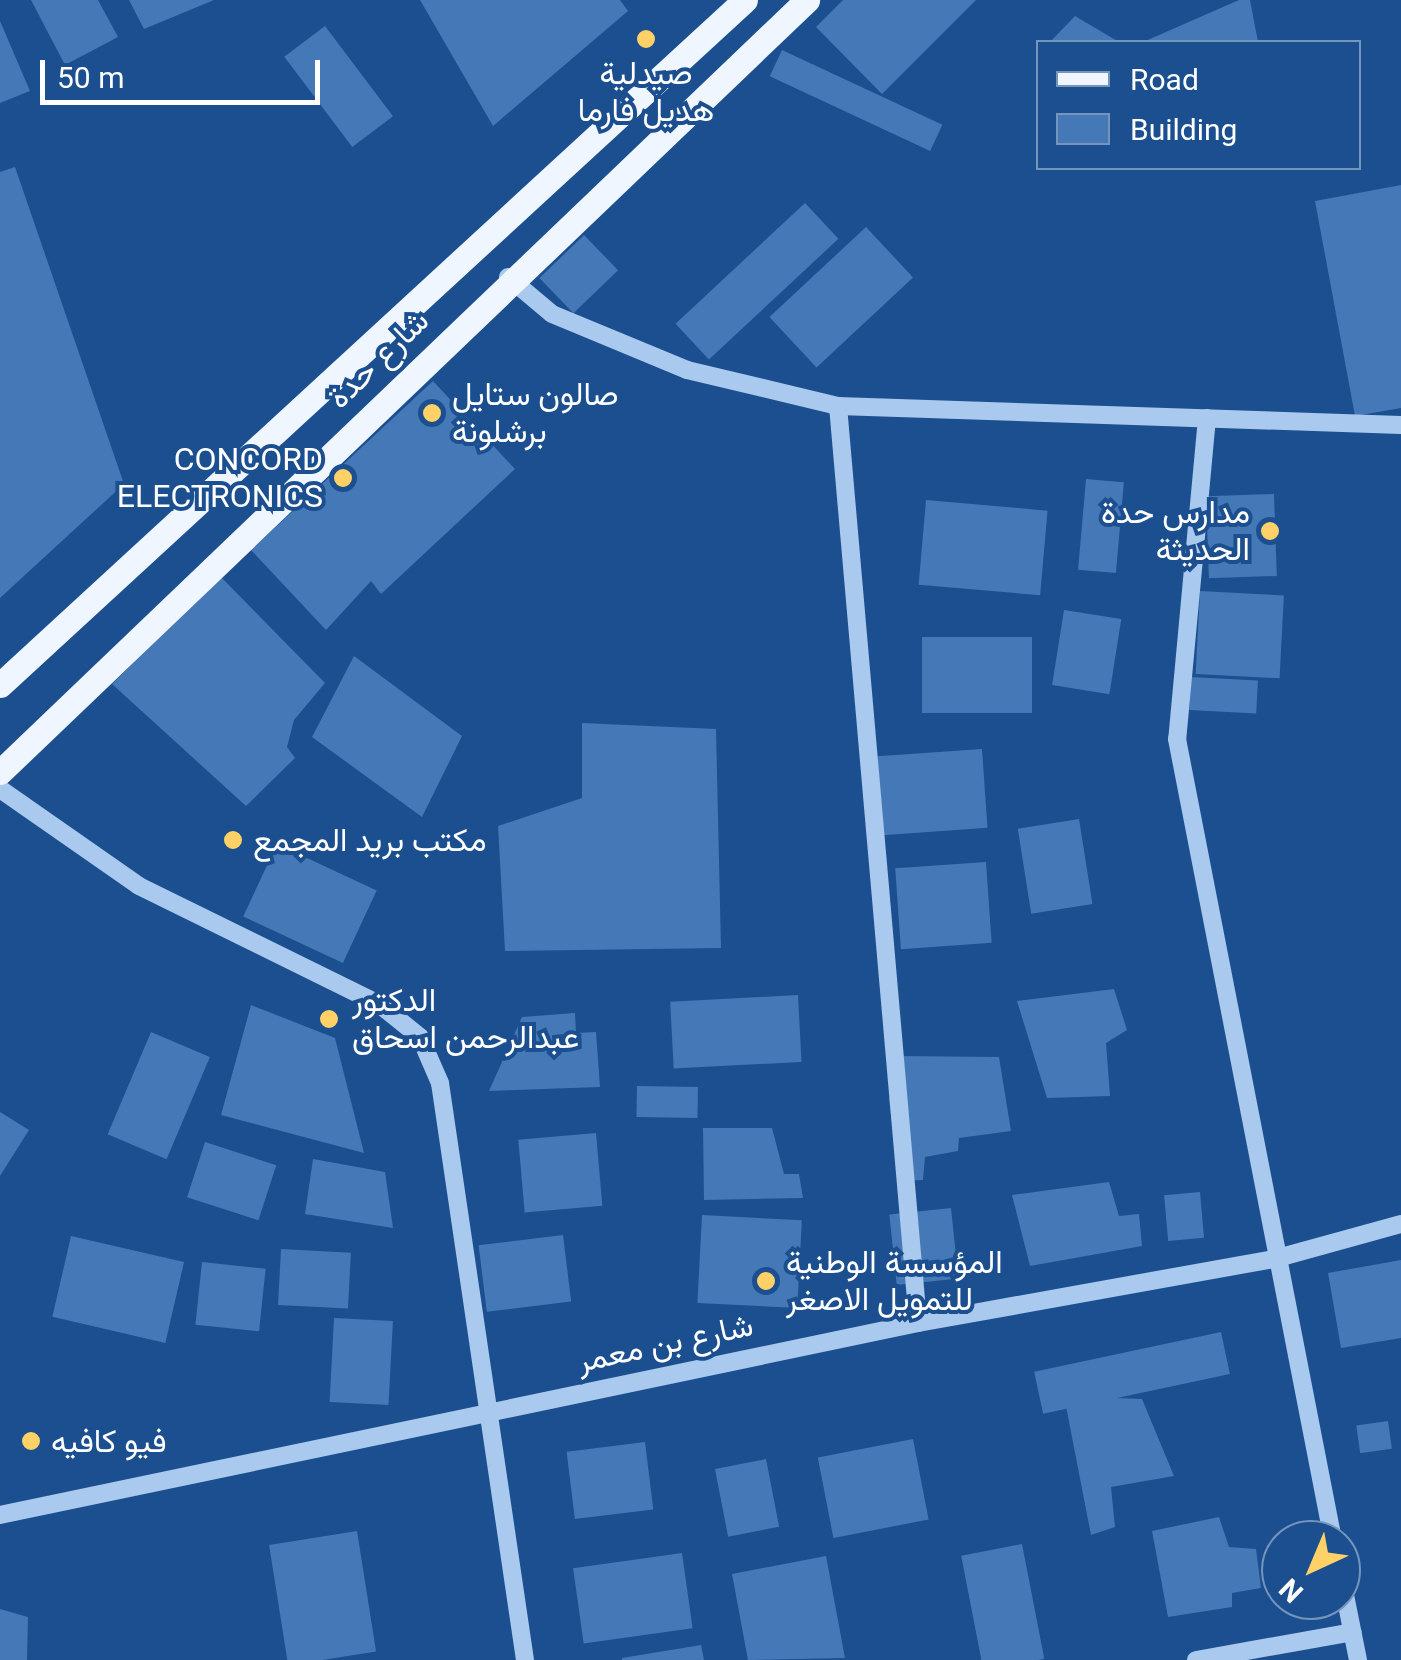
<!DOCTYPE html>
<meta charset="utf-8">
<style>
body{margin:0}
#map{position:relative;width:1401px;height:1660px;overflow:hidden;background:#1b4f8f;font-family:Roboto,Vazirmatn,sans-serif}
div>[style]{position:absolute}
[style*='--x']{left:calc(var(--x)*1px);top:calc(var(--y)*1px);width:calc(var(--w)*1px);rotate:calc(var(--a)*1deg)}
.building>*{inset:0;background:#4478b7;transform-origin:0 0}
.minor>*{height:18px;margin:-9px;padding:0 9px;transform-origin:9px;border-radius:9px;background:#a9c9ee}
.major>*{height:25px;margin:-12.5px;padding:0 12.5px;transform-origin:12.5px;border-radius:12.5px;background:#f0f6ff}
.dots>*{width:28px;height:28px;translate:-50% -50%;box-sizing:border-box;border:5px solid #1b4f8f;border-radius:50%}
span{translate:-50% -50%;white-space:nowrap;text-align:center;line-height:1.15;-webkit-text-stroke:8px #1b4f8f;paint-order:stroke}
.poi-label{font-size:32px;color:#fff}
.left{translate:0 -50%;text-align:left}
.right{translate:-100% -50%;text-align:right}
.street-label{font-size:32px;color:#fff}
.legend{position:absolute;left:1036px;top:40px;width:325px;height:130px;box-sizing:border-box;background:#1b4f8f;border:2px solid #7695bc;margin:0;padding:12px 18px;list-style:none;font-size:30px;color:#fff}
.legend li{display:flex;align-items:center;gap:20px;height:50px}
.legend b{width:50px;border:2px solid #7695bc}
.north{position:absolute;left:1261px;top:1520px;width:100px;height:100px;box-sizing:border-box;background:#1b4f8f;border:2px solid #7695bc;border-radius:50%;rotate:224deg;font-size:28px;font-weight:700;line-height:40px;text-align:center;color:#fff}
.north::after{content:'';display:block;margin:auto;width:35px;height:45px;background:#ffd166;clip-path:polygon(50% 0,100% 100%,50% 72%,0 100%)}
.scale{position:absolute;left:40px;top:60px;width:280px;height:45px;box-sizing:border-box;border:5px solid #fff;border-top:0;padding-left:12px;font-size:30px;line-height:35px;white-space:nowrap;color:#fff;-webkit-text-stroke:8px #1b4f8f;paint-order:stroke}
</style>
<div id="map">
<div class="building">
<i style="clip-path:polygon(31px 0,98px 0,118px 37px,65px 65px)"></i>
<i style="clip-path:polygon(129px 0,214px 0,144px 29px)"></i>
<i style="clip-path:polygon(420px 0,620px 0,628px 11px,493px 126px)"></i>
<i style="clip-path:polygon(843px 0,976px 0,882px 94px,816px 27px)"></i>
<i style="clip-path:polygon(1239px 0,1250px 0,1258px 42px,1143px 42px)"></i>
<i style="clip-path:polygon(1075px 16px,1119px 42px,1050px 42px)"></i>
<i style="clip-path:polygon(0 21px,30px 91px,0 103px)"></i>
<i style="left:325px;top:26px;width:113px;height:51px;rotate:53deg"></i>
<i style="left:782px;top:50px;width:177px;height:29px;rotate:25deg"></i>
<i style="clip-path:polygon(15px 167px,124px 484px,0 598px,0 172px)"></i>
<i style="clip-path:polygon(1401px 185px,1401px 408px,1355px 416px,1315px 201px)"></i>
<i style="left:805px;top:203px;width:49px;height:177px;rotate:47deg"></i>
<i style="left:866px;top:227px;width:69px;height:132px;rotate:47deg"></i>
<i style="left:584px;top:235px;width:49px;height:62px;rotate:46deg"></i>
<i style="clip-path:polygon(433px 381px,515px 469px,381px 594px,371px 581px,326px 630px,251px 550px)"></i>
<i style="left:1086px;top:479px;width:38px;height:91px;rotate:5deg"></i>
<i style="left:1274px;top:494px;width:82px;height:68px;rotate:88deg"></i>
<i style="left:926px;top:500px;width:122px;height:85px;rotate:5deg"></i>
<i style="clip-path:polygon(221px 577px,325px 683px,294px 720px,287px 747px,295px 758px,246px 806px,112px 684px)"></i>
<i style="left:1200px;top:591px;width:84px;height:83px;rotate:3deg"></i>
<i style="left:1064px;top:610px;width:58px;height:76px;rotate:9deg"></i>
<i style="left:922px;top:637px;width:110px;height:76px"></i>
<i style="clip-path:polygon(354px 656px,462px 736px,422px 817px,312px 737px)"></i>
<i style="left:1191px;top:677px;width:67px;height:33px;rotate:3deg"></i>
<i style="clip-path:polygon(582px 723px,716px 729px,721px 948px,505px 951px,498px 826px,582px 798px)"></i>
<i style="left:982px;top:749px;width:79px;height:105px;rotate:86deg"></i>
<i style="left:1079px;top:819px;width:86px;height:62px;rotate:81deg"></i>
<i style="left:277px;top:844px;width:110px;height:80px;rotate:25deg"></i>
<i style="left:986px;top:862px;width:81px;height:91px;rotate:86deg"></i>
<i style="clip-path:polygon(1114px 989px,1127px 1030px,1106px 1043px,1110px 1096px,1047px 1098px,1017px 1001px)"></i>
<i style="left:798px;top:995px;width:67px;height:128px;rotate:87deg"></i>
<i style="clip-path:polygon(251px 1005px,335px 1038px,364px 1153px,221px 1115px)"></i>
<i style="clip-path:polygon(575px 1013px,576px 1033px,596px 1032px,600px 1087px,489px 1091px,522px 1017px)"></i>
<i style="left:151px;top:1032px;width:64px;height:111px;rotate:23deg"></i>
<i style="clip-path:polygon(899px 1056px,999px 1057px,1011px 1131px,959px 1138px,958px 1151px,925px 1157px,923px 1180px,899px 1181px,889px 1098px,904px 1092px)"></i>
<i style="left:637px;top:1086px;width:61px;height:31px;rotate:1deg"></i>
<i style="clip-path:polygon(0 1112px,29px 1130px,0 1176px)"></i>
<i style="clip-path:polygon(703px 1128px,772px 1128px,784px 1174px,799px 1174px,803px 1198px,704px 1200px)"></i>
<i style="left:596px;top:1133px;width:73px;height:78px;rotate:85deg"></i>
<i style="left:205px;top:1142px;width:75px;height:58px;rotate:18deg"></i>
<i style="clip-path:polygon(313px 1159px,385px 1172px,393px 1228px,305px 1214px)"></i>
<i style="clip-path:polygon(1109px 1182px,1119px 1216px,1139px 1214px,1142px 1246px,1030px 1266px,1012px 1195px)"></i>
<i style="left:1200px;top:1192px;width:46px;height:36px;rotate:85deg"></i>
<i style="left:951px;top:1208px;width:71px;height:62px;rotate:84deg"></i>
<i style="left:702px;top:1215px;width:100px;height:88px;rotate:3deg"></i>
<i style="left:563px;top:1235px;width:67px;height:85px;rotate:83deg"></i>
<i style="left:71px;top:1236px;width:116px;height:83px;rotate:13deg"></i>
<i style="left:281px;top:1249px;width:70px;height:56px;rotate:3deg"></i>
<i style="clip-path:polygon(1401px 1260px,1401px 1338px,1341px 1348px,1328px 1273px)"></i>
<i style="left:202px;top:1262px;width:64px;height:63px;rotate:6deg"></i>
<i style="left:334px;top:1318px;width:59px;height:84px;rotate:3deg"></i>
<i style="left:1221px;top:1332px;width:43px;height:191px;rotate:78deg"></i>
<i style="clip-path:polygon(1064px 1396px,1142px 1399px,1174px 1476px,1111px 1487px,1115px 1527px,1091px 1535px)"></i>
<i style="left:1388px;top:1421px;width:28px;height:32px;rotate:82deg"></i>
<i style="left:913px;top:1439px;width:82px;height:97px;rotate:79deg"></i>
<i style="left:645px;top:1442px;width:68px;height:79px;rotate:83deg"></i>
<i style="left:766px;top:1459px;width:69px;height:52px;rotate:79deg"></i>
<i style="clip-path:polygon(1219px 1517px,1229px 1547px,1256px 1549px,1261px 1588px,1232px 1593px,1232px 1607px,1168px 1617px,1152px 1531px)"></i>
<i style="left:357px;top:1531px;width:122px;height:89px;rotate:81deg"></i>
<i style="left:1022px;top:1544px;width:117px;height:62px;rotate:79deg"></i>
<i style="left:682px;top:1553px;width:76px;height:110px;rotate:82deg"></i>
<i style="clip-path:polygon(826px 1556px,845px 1658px,748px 1660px,732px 1574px)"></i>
<i style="clip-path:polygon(0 1609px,28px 1617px,27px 1660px,0 1660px)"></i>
<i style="clip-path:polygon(701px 1645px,704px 1660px,622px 1660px,622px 1658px)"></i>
</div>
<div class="minor">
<i style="--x:508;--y:277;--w:57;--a:40.1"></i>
<i style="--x:552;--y:314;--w:146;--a:22.5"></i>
<i style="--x:687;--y:370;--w:155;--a:13.4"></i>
<i style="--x:838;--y:406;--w:563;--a:1.93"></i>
<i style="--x:838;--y:406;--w:920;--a:85.01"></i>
<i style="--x:1207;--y:418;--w:322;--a:95.3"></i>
<i style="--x:1177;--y:739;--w:816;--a:78.98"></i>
<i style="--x:0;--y:789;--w:169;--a:34.9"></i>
<i style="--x:139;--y:886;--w:267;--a:26.2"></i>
<i style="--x:379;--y:1004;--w:53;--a:38.8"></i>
<i style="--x:420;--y:1037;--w:50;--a:66.5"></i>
<i style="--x:440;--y:1083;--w:583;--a:81.62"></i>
<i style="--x:0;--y:1515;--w:938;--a:-11.81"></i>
<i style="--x:918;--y:1323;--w:362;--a:-10.2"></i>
<i style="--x:1274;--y:1259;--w:132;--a:-15.4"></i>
<i style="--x:1341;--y:1575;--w:87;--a:78.7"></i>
<i style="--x:1196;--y:1660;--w:159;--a:-10.1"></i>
</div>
<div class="major">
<i style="--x:0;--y:685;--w:1012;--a:-42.6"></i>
<i style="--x:0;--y:772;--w:1117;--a:-43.73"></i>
</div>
<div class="dots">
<i style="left:646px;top:39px;background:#ffd166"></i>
<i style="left:432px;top:413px;background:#ffd166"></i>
<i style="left:343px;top:478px;background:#ffd166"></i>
<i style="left:1270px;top:531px;background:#ffd166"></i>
<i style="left:233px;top:840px;background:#ffd166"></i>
<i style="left:329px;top:1019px;background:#ffd166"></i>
<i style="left:766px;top:1281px;background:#ffd166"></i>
<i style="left:31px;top:1441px;background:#ffd166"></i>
</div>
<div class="poi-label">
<span style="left:646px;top:92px">صيدلية<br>هديل فارما</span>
<span class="left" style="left:452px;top:413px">صالون ستايل<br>برشلونة</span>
<span class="right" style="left:323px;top:478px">CONCORD<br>ELECTRONICS</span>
<span class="right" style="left:1250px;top:531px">مدارس حدة<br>الحديثة</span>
<span class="left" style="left:253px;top:840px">مكتب بريد المجمع</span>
<span class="left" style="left:352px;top:1019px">الدكتور<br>عبدالرحمن اسحاق</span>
<span class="left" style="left:786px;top:1281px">المؤسسة الوطنية<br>للتمويل الاصغر</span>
<span class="left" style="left:51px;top:1441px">فيو كافيه</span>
</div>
<div class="street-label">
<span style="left:378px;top:359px;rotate:-44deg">شارع حدة</span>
<span style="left:665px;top:1343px;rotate:-12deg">شارع بن معمر</span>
</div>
<ul class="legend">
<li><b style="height:12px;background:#f0f6ff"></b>Road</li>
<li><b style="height:28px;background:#4478b7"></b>Building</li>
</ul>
<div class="north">N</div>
<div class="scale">50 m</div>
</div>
